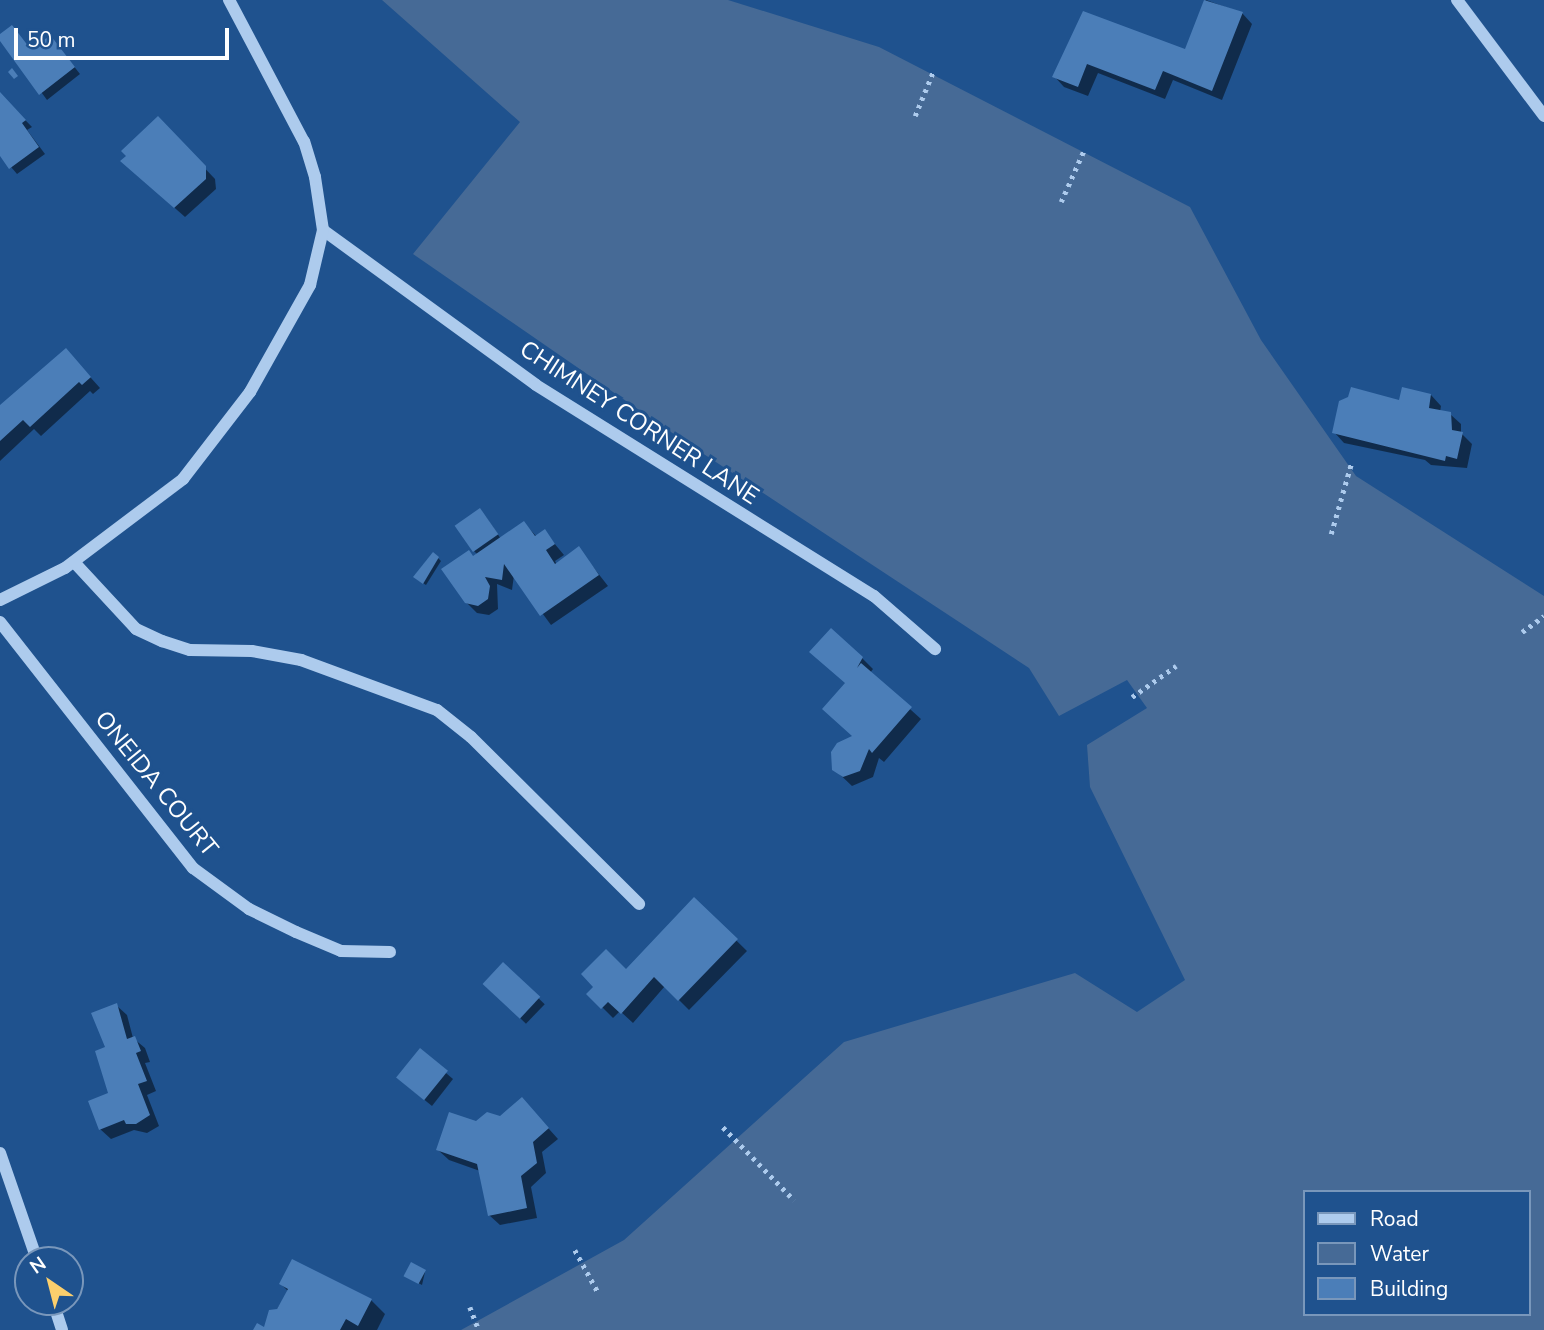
<!DOCTYPE html>
<style>
body{margin:0}
#map{position:relative;width:1544px;height:1330px;overflow:hidden;background:#1f528e;font-family:"Nunito Sans",sans-serif}
div>[style]{position:absolute}
[style*='--x']{left:calc(var(--x)*1px);top:calc(var(--y)*1px);width:calc(var(--w)*1px);rotate:calc(var(--a)*1deg)}
.water>*{inset:0;background:#466a96}
.shadow>*{inset:0;background:#0007;transform-origin:0 0}
.building>*{inset:0;background:#4b7eb8;transform-origin:0 0}
.path>*{height:4.5px;margin-top:-2.25px;transform-origin:0;background:repeating-linear-gradient(90deg,#adcbed 0 3.5px,transparent 0 8.5px)}
.minor>*{height:12px;margin:-6px;padding:0 6px;transform-origin:6px;border-radius:6px;background:#adcbed}
span{translate:-50% -50%;white-space:nowrap;text-align:center;line-height:1.15;-webkit-text-stroke:6px #1f528e;paint-order:stroke}
.street-label{font-size:24px;color:#fff}
.legend{position:absolute;left:1303px;top:1190px;width:228px;height:126px;box-sizing:border-box;background:#1f528e;border:2px solid #7997bb;margin:0;padding:9px 12px;list-style:none;font-size:21px;color:#fff}
.legend li{display:flex;align-items:center;gap:14px;height:35px}
.legend b{width:35px;border:2px solid #7997bb}
.north{position:absolute;left:14px;top:1246px;width:70px;height:70px;box-sizing:border-box;background:#1f528e;border:2px solid #7997bb;border-radius:50%;rotate:325deg;font-size:19px;font-weight:700;line-height:28px;text-align:center;color:#fff}
.north::after{content:'';display:block;margin:auto;width:24px;height:32px;background:#fbcf6d;clip-path:polygon(50% 0,100% 100%,50% 72%,0 100%)}
.scale{position:absolute;left:14px;top:28px;width:215px;height:32px;box-sizing:border-box;border:4px solid #fff;border-top:0;padding-left:9px;font-size:21px;line-height:24px;white-space:nowrap;color:#fff;-webkit-text-stroke:5px #1f528e;paint-order:stroke}
</style>
<div id="map">
<div class="water">
<i style="clip-path:polygon(evenodd,382px 0,728px 0,879px 47px,1190px 207px,1261px 340px,1356px 476px,1544px 596px,1544px 1330px,461px 1330px,624px 1240px,844px 1042px,1075px 973px,1137px 1012px,1185px 980px,1090px 787px,1087px 745px,1147px 708px,1127px 680px,1059px 716px,1029px 668px,684px 441px,413px 254px,520px 122px,382px 0,1304px 1192px,1528px 1192px,1528px 1314px,1304px 1314px,1304px 1192px)"></i>
</div>
<div class="shadow">
<i style="clip-path:polygon(1206px 0,1242px 13px,1252px 24px,1222px 100px,1173px 80px,1165px 99px,1098px 73px,1088px 96px,1064px 87px,1054px 76px,1084px 13px,1186px 51px)"></i>
<i style="clip-path:polygon(0 36px,30px 49px,57px 45px,80px 74px,47px 100px)"></i>
<i style="clip-path:polygon(0 94px,32px 127px,27px 130px,45px 154px,17px 174px,0 154px)"></i>
<i style="clip-path:polygon(158px 119px,215px 179px,216px 189px,185px 217px,133px 171px)"></i>
<i style="clip-path:polygon(66px 350px,100px 388px,93px 394px,90px 391px,41px 436px,34px 429px,0 461px,0 408px)"></i>
<i style="clip-path:polygon(1431px 395px,1441px 406px,1440px 412px,1450px 414px,1461px 424px,1461px 433px,1472px 444px,1467px 468px,1431px 465px,1425px 460px,1344px 443px,1334px 432px,1400px 402px)"></i>
<i style="clip-path:polygon(486px 517px,501px 539px,524px 523px,537px 537px,544px 531px,564px 555px,555px 561px,557px 565px,579px 549px,608px 586px,551px 625px,514px 575px,512px 590px,497px 584px,498px 609px,489px 615px,477px 613px,466px 602px,478px 555px,474px 551px)"></i>
<i style="clip-path:polygon(438px 558px,441px 561px,426px 585px,418px 580px)"></i>
<i style="clip-path:polygon(862px 658px,873px 669px,870px 673px,921px 719px,884px 762px,879px 758px,873px 777px,852px 786px,833px 768px,854px 737px,846px 684px)"></i>
<i style="clip-path:polygon(694px 899px,747px 951px,689px 1010px,665px 986px,633px 1023px,620px 1011px,613px 1018px,589px 994px,626px 971px)"></i>
<i style="left:503px;top:964px;width:58px;height:27px;rotate:44deg"></i>
<i style="clip-path:polygon(116px 1005px,127px 1015px,133px 1038px,145px 1048px,150px 1062px,145px 1063px,156px 1091px,147px 1095px,159px 1126px,147px 1133px,134px 1130px,111px 1139px,100px 1129px,110px 1095px,107px 1048px)"></i>
<i style="clip-path:polygon(420px 1051px,453px 1079px,432px 1106px,405px 1084px)"></i>
<i style="clip-path:polygon(532px 1110px,558px 1139px,542px 1152px,546px 1173px,531px 1187px,537px 1218px,500px 1225px,489px 1215px,480px 1171px,449px 1160px,438px 1150px,477px 1123px)"></i>
<i style="clip-path:polygon(293px 1261px,371px 1300px,385px 1314px,377px 1330px,256px 1330px,265px 1329px,288px 1291px,281px 1284px)"></i>
<i style="clip-path:polygon(425px 1272px,422px 1285px,409px 1278px)"></i>
</div>
<div class="building">
<i style="clip-path:polygon(1204px 0,1243px 12px,1212px 91px,1163px 71px,1155px 90px,1087px 64px,1078px 87px,1052px 77px,1083px 11px,1185px 49px)"></i>
<i style="clip-path:polygon(12px 25px,29px 47px,51px 36px,75px 67px,39px 95px,0 41px,0 34px)"></i>
<i style="clip-path:polygon(12px 68px,18px 76px,14px 79px,8px 72px)"></i>
<i style="clip-path:polygon(0 92px,26px 120px,22px 123px,39px 147px,9px 169px,0 156px)"></i>
<i style="clip-path:polygon(158px 116px,206px 166px,206px 179px,174px 208px,120px 161px,126px 156px,121px 151px)"></i>
<i style="clip-path:polygon(66px 348px,91px 377px,82px 385px,79px 382px,30px 427px,23px 420px,0 441px,0 405px)"></i>
<i style="clip-path:polygon(1351px 387px,1399px 400px,1402px 387px,1431px 394px,1429px 408px,1451px 412px,1452px 430px,1463px 432px,1457px 459px,1446px 456px,1445px 461px,1332px 433px,1339px 401px,1348px 397px)"></i>
<i style="left:480px;top:508px;width:32px;height:31px;rotate:55deg"></i>
<i style="clip-path:polygon(524px 521px,535px 536px,545px 529px,555px 544px,546px 550px,555px 564px,579px 546px,599px 575px,540px 616px,504px 564px,502px 580px,485px 577px,490px 586px,488px 599px,478px 606px,465px 603px,441px 569px,469px 550px,473px 556px)"></i>
<i style="clip-path:polygon(433px 552px,439px 557px,423px 584px,413px 577px)"></i>
<i style="clip-path:polygon(831px 628px,863px 657px,857px 668px,861px 663px,912px 707px,872px 753px,869px 749px,860px 771px,843px 777px,832px 770px,831px 752px,837px 743px,852px 736px,822px 709px,845px 683px,809px 652px)"></i>
<i style="clip-path:polygon(694px 897px,738px 939px,678px 1001px,654px 977px,621px 1014px,608px 1002px,601px 1009px,586px 994px,593px 987px,581px 974px,606px 949px,626px 969px)"></i>
<i style="left:503px;top:962px;width:51px;height:30px;rotate:43deg"></i>
<i style="clip-path:polygon(117px 1003px,127px 1039px,135px 1036px,141px 1051px,136px 1053px,147px 1081px,138px 1084px,150px 1115px,136px 1124px,126px 1124px,124px 1120px,99px 1130px,88px 1101px,108px 1093px,95px 1051px,105px 1047px,91px 1013px)"></i>
<i style="left:420px;top:1048px;width:36px;height:38px;rotate:39deg"></i>
<i style="clip-path:polygon(522px 1097px,549px 1128px,533px 1142px,537px 1163px,521px 1176px,527px 1208px,488px 1216px,477px 1164px,436px 1150px,449px 1112px,476px 1121px,487px 1112px,500px 1116px)"></i>
<i style="clip-path:polygon(292px 1259px,372px 1299px,358px 1326px,346px 1319px,340px 1330px,253px 1330px,257px 1323px,264px 1327px,269px 1310px,277px 1309px,288px 1289px,279px 1284px)"></i>
<i style="left:411px;top:1262px;width:17px;height:16px;rotate:28deg"></i>
</div>
<div class="path">
<i style="--x:915;--y:116;--w:48;--a:-67.8"></i>
<i style="--x:1061;--y:202;--w:57;--a:-66.1"></i>
<i style="--x:1331;--y:534;--w:76;--a:-74"></i>
<i style="--x:1522;--y:632;--w:27;--a:-36"></i>
<i style="--x:1132;--y:697;--w:54;--a:-35.2"></i>
<i style="--x:723;--y:1127;--w:102;--a:45.8"></i>
<i style="--x:575;--y:1250;--w:50;--a:61.4"></i>
<i style="--x:470;--y:1307;--w:25;--a:69"></i>
</div>
<div class="minor">
<i style="--x:1457;--y:0;--w:145;--a:53.1"></i>
<i style="--x:323;--y:230;--w:263;--a:36"></i>
<i style="--x:536;--y:385;--w:398;--a:32"></i>
<i style="--x:874;--y:596;--w:81;--a:41"></i>
<i style="--x:74;--y:562;--w:91;--a:47.2"></i>
<i style="--x:136;--y:629;--w:29;--a:25"></i>
<i style="--x:162;--y:641;--w:29;--a:18"></i>
<i style="--x:190;--y:650;--w:62;--a:0.9"></i>
<i style="--x:252;--y:651;--w:50;--a:10.4"></i>
<i style="--x:301;--y:660;--w:145;--a:20.2"></i>
<i style="--x:437;--y:710;--w:43;--a:38.5"></i>
<i style="--x:471;--y:737;--w:237;--a:44.8"></i>
<i style="--x:0;--y:600;--w:72;--a:-26.2"></i>
<i style="--x:65;--y:568;--w:148;--a:-37"></i>
<i style="--x:183;--y:479;--w:110;--a:-52.4"></i>
<i style="--x:250;--y:392;--w:123;--a:-60.7"></i>
<i style="--x:310;--y:285;--w:57;--a:-76.7"></i>
<i style="--x:323;--y:230;--w:54;--a:-98.6"></i>
<i style="--x:315;--y:177;--w:37;--a:-107"></i>
<i style="--x:304;--y:142;--w:161;--a:-117.8"></i>
<i style="--x:0;--y:622;--w:313;--a:51.9"></i>
<i style="--x:193;--y:868;--w:69;--a:36.2"></i>
<i style="--x:249;--y:909;--w:52;--a:26.1"></i>
<i style="--x:296;--y:932;--w:49;--a:22.9"></i>
<i style="--x:341;--y:951;--w:49;--a:1.2"></i>
<i style="--x:0;--y:1153;--w:113;--a:70.9"></i>
<i style="--x:53;--y:1302;--w:29;--a:72"></i>
</div>
<div class="street-label">
<span style="left:639px;top:423px;rotate:33deg">CHIMNEY CORNER LANE</span>
<span style="left:156px;top:784px;rotate:51deg">ONEIDA COURT</span>
</div>
<ul class="legend">
<li><b style="height:9px;background:#adcbed"></b>Road</li>
<li><b style="height:19px;background:#466a96"></b>Water</li>
<li><b style="height:19px;background:#4b7eb8"></b>Building</li>
</ul>
<div class="north">N</div>
<div class="scale">50 m</div>
</div>
